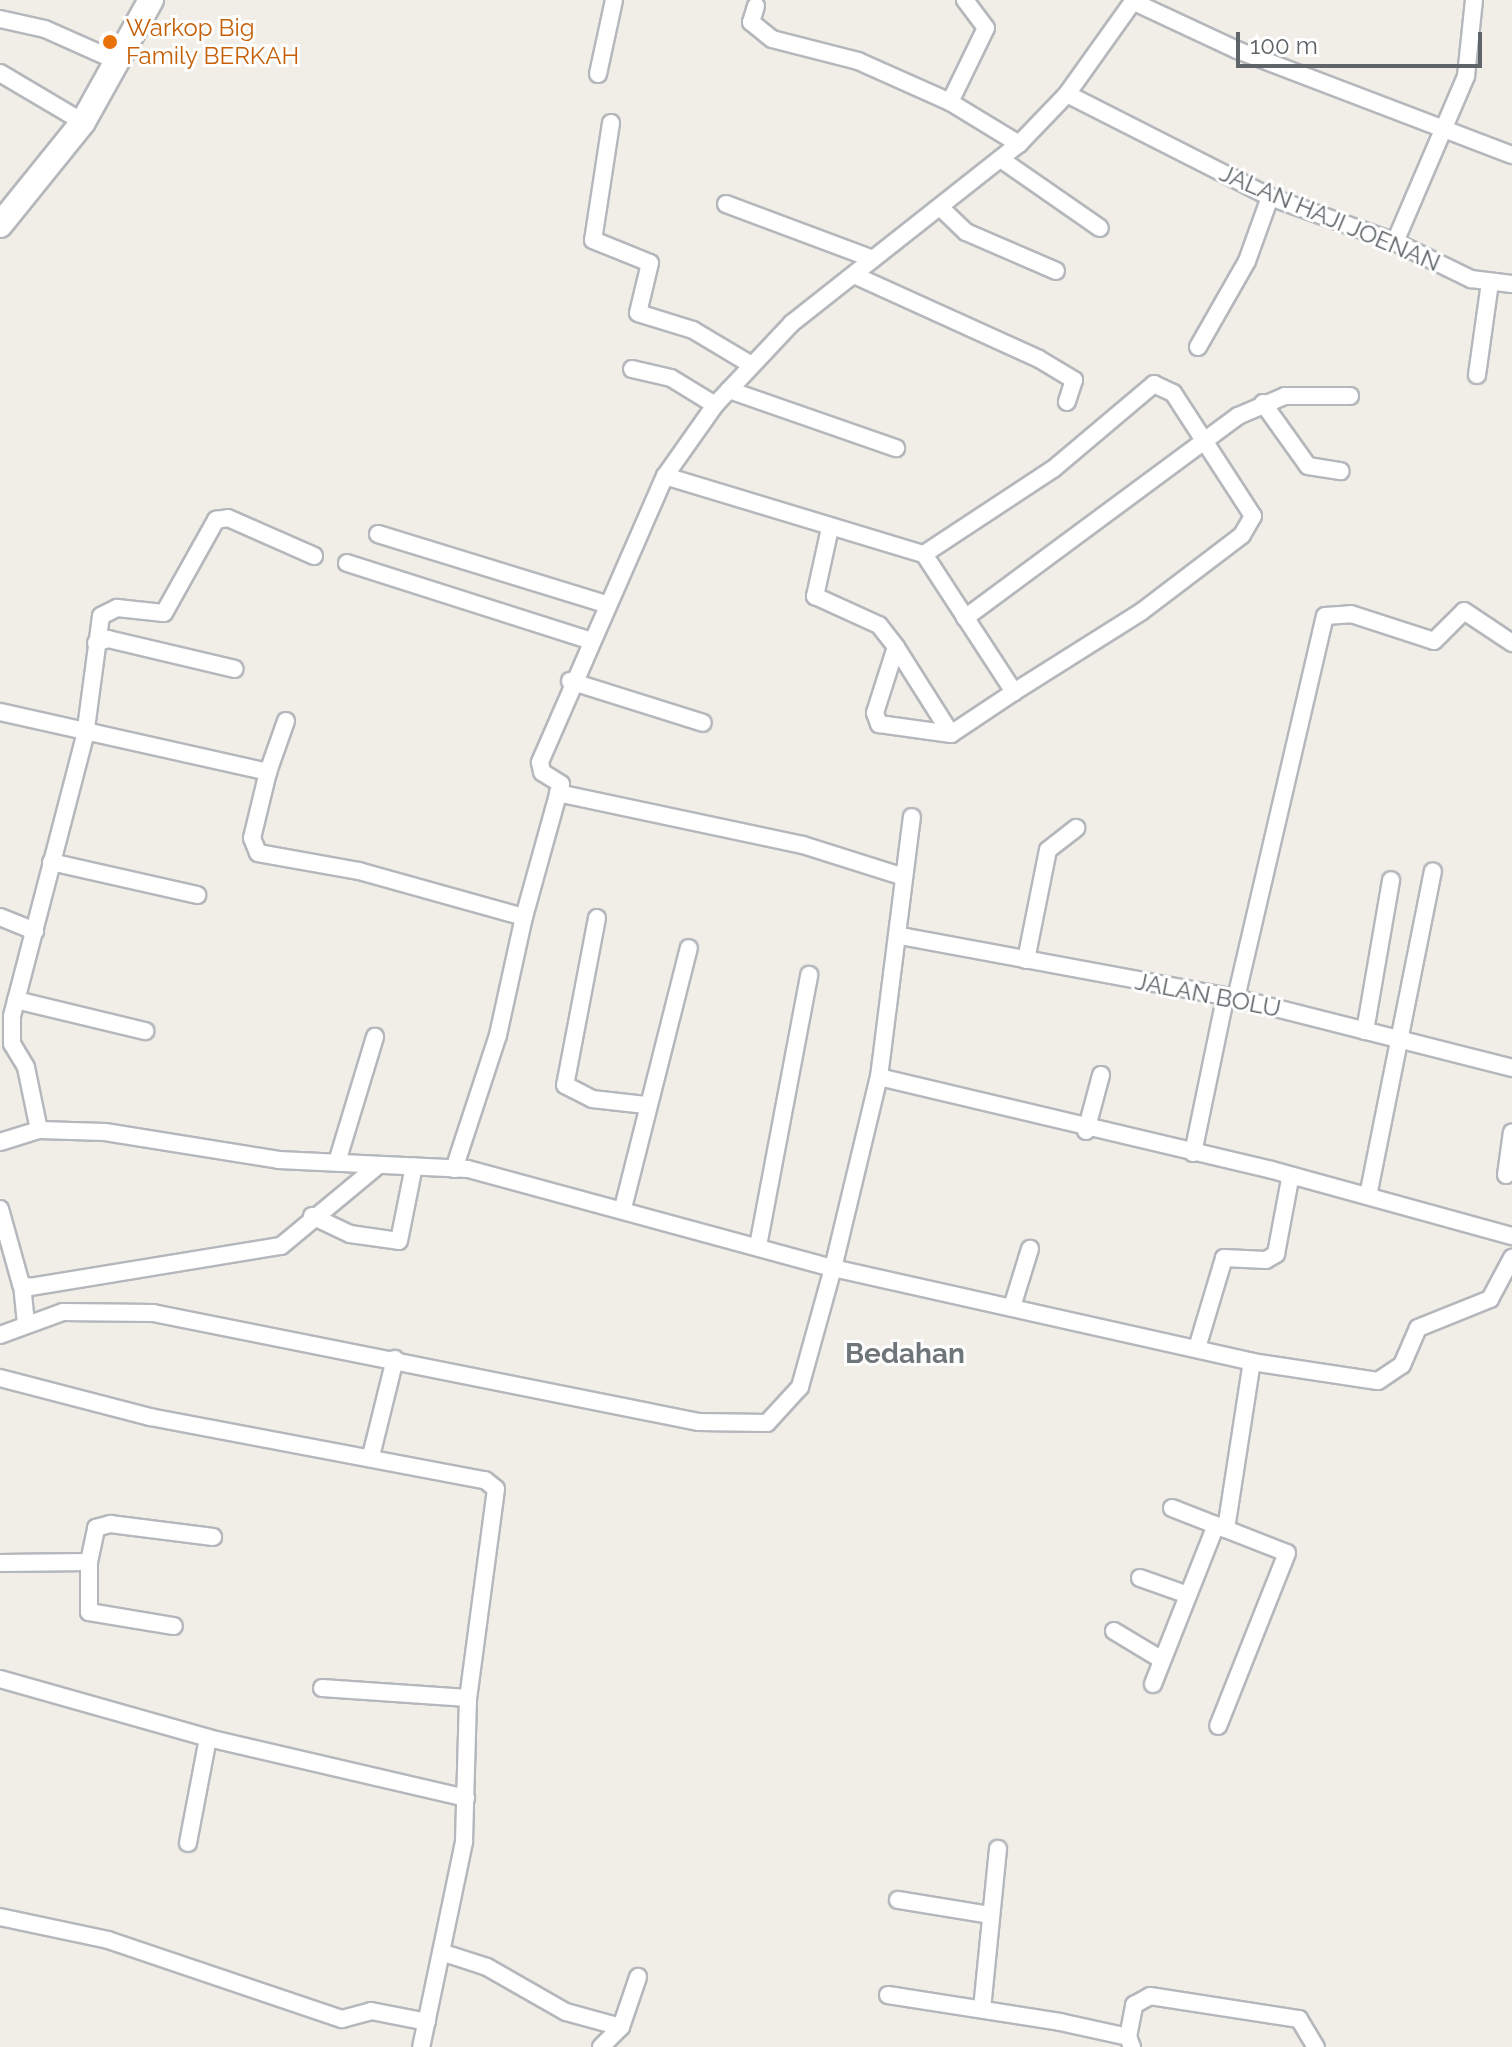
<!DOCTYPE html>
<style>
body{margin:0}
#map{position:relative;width:1512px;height:2047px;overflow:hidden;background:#f1ede7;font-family:Raleway,sans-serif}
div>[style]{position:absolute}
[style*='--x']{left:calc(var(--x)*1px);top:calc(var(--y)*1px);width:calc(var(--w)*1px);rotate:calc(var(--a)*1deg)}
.roads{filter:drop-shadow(2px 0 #b4b8bc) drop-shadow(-2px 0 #b4b8bc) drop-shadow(0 2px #b4b8bc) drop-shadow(0 -2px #b4b8bc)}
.street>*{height:16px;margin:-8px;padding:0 8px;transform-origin:8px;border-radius:8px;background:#fff}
.secondary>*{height:24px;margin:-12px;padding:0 12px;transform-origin:12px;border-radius:12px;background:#fff}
.dots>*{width:22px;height:22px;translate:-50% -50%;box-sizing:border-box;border:4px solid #fff;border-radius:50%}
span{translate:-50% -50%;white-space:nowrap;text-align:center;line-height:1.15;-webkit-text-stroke:6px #fff;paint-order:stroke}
.food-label{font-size:24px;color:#c56008}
.left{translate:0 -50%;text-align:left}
.street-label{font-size:24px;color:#5e6468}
.quarter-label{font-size:28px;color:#6f767a;font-weight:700}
.scale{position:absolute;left:1236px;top:32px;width:246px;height:36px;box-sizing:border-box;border:4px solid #5e6468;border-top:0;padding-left:10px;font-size:24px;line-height:28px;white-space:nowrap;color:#5e6468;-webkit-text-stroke:6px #fff;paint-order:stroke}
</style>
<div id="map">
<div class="roads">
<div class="street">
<i style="--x:1134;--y:2;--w:114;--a:25"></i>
<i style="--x:1237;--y:50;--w:294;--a:20.9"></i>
<i style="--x:756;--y:6;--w:17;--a:107"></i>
<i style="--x:751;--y:22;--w:27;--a:39"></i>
<i style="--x:772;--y:39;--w:89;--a:14.3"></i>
<i style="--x:858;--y:61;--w:101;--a:24"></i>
<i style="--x:950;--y:102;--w:81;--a:31.3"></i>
<i style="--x:0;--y:19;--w:46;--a:12.5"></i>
<i style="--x:45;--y:29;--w:79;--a:24"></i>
<i style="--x:0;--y:73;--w:96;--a:30.6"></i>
<i style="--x:598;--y:74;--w:76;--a:-77.8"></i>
<i style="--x:1067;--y:94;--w:228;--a:26.9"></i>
<i style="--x:1270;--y:197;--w:133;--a:19.8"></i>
<i style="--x:1395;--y:242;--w:85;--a:26"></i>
<i style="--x:1471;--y:279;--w:41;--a:7"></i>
<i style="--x:950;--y:102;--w:82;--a:-64.1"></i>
<i style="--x:986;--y:28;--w:35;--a:-127"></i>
<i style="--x:611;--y:123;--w:118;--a:98.7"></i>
<i style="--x:593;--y:240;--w:61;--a:22"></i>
<i style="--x:650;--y:263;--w:51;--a:103.5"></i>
<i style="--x:638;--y:313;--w:58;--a:17.2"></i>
<i style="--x:693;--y:330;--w:66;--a:30.8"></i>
<i style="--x:1002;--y:160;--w:119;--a:34.8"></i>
<i style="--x:726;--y:204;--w:157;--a:20.5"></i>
<i style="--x:940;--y:207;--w:36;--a:44"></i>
<i style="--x:966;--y:232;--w:98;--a:23.4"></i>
<i style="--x:1395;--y:242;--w:181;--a:-66.8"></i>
<i style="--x:1466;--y:76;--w:76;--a:-84"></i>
<i style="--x:854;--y:275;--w:203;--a:24.4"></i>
<i style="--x:1039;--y:359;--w:41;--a:31"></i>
<i style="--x:1074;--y:380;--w:23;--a:108"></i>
<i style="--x:1198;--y:347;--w:99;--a:-60.3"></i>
<i style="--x:1247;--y:261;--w:68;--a:-70.2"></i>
<i style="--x:632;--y:369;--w:40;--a:13"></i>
<i style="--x:671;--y:378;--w:52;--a:31.5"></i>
<i style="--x:1477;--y:375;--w:93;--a:-82"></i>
<i style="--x:729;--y:390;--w:177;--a:19.2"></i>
<i style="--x:1263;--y:403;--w:77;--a:54.5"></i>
<i style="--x:1308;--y:466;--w:33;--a:9"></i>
<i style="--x:665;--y:476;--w:270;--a:16.8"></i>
<i style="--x:924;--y:554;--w:165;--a:56.9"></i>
<i style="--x:1014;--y:692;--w:150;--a:-32.2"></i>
<i style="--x:1141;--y:612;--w:127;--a:-37.3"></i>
<i style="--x:1242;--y:535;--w:22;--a:-60"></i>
<i style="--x:1253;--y:516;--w:147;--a:-123"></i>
<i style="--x:1173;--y:393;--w:21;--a:-155"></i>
<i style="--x:1154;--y:384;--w:132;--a:139.9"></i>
<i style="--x:1053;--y:469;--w:154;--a:146.6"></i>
<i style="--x:830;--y:528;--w:70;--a:102.4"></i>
<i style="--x:815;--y:596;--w:70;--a:24.4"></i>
<i style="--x:879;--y:625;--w:28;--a:52"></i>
<i style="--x:896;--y:647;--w:69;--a:107.7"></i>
<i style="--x:875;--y:713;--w:12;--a:70"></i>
<i style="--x:879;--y:724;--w:73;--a:7.9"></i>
<i style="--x:951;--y:734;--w:76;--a:-33.7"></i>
<i style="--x:378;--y:534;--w:238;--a:17.1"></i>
<i style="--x:347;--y:563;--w:254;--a:17.7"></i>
<i style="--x:965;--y:618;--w:340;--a:-36.5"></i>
<i style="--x:1238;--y:416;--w:51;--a:-23.1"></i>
<i style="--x:1285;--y:396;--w:65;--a:0"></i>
<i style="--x:96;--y:643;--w:13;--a:-18"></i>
<i style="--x:108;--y:639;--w:130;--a:13.3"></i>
<i style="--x:896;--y:647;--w:103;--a:57.7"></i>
<i style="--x:570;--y:681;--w:139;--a:17.5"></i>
<i style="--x:0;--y:712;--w:275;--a:12.6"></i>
<i style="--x:268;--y:772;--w:68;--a:103.6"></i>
<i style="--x:252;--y:838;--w:16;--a:68"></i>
<i style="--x:258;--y:853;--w:103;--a:10.1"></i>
<i style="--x:359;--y:871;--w:171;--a:15.6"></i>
<i style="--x:524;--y:917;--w:138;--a:-74.5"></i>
<i style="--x:561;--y:784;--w:22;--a:-148"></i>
<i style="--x:542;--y:772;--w:10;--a:-101"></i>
<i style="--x:540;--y:762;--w:312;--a:-66.4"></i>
<i style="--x:665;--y:476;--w:87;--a:-54.8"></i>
<i style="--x:715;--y:405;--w:112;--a:-46.8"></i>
<i style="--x:792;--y:323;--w:289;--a:-38.3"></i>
<i style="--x:1019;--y:144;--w:69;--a:-46.2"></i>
<i style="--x:1067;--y:94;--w:115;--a:-54.5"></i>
<i style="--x:268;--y:772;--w:54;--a:-70.6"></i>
<i style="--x:558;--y:793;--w:250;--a:12"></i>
<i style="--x:803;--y:845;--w:106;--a:17.6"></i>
<i style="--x:51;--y:862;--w:150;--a:12.7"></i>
<i style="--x:0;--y:917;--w:38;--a:22"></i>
<i style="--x:597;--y:918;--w:170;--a:100.8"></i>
<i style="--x:565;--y:1085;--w:30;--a:27"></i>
<i style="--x:592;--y:1099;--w:54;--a:6.3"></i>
<i style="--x:901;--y:936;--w:341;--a:10.5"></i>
<i style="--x:1236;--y:998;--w:285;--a:14.2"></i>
<i style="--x:1026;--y:960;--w:112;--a:-78.7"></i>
<i style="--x:1048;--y:850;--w:36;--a:-38"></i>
<i style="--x:1236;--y:998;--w:392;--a:-76.9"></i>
<i style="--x:1325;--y:616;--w:26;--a:-4"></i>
<i style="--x:1351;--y:614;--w:87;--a:18"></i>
<i style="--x:1434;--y:641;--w:42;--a:-45"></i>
<i style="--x:1464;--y:611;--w:58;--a:33.7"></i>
<i style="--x:16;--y:1000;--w:133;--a:13.5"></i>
<i style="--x:1365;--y:1031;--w:153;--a:-80.2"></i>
<i style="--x:879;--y:1077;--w:404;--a:13.3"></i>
<i style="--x:1272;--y:1170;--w:249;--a:15.4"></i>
<i style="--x:39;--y:1130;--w:64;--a:-101.7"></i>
<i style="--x:26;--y:1067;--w:27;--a:-121"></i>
<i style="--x:12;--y:1044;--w:28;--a:-90"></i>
<i style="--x:12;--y:1016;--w:289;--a:-75.4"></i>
<i style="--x:85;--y:736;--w:121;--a:-82.4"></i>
<i style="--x:101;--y:616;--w:18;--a:-27"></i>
<i style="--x:117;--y:608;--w:47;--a:6.1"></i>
<i style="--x:164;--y:613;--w:107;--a:-60.8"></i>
<i style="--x:216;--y:520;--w:12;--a:-9"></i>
<i style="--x:228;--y:518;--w:94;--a:23.8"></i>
<i style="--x:1086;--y:1131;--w:58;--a:-75"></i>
<i style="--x:0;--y:1142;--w:41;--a:-17.1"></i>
<i style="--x:39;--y:1130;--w:66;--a:1.7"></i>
<i style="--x:105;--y:1132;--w:176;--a:9.1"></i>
<i style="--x:279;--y:1160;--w:189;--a:2.7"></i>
<i style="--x:468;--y:1169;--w:378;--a:15.2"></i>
<i style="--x:833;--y:1268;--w:429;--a:12.6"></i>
<i style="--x:1252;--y:1362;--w:127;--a:8.6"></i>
<i style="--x:1378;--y:1381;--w:29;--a:-34"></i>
<i style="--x:1402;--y:1365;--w:40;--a:-66.6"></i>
<i style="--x:1418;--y:1328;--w:78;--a:-21.9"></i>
<i style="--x:1490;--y:1299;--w:47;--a:-61.8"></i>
<i style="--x:1193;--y:1153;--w:158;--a:-78.3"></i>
<i style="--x:337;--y:1162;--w:131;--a:-73.1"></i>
<i style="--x:454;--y:1169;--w:141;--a:-71.8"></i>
<i style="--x:498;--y:1035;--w:121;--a:-77.6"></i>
<i style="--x:1506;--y:1175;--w:43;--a:-82.1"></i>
<i style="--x:1368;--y:1196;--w:331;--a:-78.7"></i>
<i style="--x:623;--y:1208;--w:268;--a:-75.8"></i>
<i style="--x:0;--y:1209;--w:78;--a:74.4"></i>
<i style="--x:21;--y:1284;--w:9;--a:18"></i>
<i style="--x:30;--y:1287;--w:254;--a:-9.3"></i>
<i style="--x:281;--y:1246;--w:124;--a:-39.7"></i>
<i style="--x:312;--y:1216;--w:42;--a:25.3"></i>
<i style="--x:350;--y:1234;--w:49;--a:8.1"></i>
<i style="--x:399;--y:1241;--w:76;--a:-78.7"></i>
<i style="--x:758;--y:1246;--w:276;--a:-79.3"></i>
<i style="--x:22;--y:1284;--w:40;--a:84.3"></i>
<i style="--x:1012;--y:1307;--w:61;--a:-72.8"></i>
<i style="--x:0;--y:1335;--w:67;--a:-20.1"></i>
<i style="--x:63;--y:1312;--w:90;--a:0.6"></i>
<i style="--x:153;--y:1313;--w:557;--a:11.29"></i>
<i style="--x:699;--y:1422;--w:68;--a:0.8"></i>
<i style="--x:767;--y:1423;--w:49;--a:-47.5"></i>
<i style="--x:800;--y:1387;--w:123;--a:-74.5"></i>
<i style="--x:833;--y:1268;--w:196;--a:-76.5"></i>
<i style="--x:879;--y:1077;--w:262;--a:-82.8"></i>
<i style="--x:1197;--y:1348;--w:94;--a:-73.3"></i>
<i style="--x:1224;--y:1258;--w:42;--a:2.7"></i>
<i style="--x:1266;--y:1260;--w:12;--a:-31"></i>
<i style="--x:1276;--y:1254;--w:76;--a:-79.4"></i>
<i style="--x:0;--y:1378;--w:155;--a:14.6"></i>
<i style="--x:150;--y:1417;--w:341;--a:10.7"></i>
<i style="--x:485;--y:1480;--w:14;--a:39"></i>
<i style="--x:496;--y:1489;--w:211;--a:97.6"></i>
<i style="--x:468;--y:1698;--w:144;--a:91.6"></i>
<i style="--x:464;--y:1842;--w:209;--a:101.8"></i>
<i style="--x:371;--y:1456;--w:100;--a:-76.1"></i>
<i style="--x:1172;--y:1508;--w:123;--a:21.4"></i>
<i style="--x:1287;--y:1553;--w:186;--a:111.7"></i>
<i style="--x:1226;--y:1529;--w:169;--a:-81.2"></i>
<i style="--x:89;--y:1562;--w:50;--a:90"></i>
<i style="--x:89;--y:1612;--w:86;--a:9.4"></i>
<i style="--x:0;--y:1563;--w:89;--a:-0.6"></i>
<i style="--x:89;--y:1562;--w:35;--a:-78"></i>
<i style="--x:96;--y:1528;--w:15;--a:-16"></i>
<i style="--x:110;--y:1524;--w:104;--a:7.2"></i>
<i style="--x:1140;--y:1578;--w:51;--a:19.5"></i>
<i style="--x:1114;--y:1631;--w:56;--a:31.1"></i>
<i style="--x:0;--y:1679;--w:216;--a:15.8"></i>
<i style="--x:208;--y:1738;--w:265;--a:13.1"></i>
<i style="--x:1153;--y:1684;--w:171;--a:-68.4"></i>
<i style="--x:322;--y:1688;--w:146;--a:3.9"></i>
<i style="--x:188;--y:1843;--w:107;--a:-79.2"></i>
<i style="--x:898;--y:1900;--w:94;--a:9.2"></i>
<i style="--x:0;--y:1917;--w:110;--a:12"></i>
<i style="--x:108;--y:1940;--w:247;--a:18.7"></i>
<i style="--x:342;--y:2019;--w:30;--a:-15"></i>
<i style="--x:371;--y:2011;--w:57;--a:11.1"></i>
<i style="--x:444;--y:1953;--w:45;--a:18"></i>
<i style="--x:487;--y:1967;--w:91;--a:29.7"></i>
<i style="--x:566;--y:2012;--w:57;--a:15.3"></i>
<i style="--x:888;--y:1995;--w:174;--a:8.9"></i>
<i style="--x:1060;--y:2022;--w:70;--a:12.4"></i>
<i style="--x:1128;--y:2037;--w:11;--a:68"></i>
<i style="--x:982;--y:2009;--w:161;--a:-84.3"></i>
<i style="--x:1128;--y:2037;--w:33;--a:-79"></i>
<i style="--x:1134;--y:2005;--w:18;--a:-29"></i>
<i style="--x:1150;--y:1996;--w:151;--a:8.8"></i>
<i style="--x:1299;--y:2019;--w:33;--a:59"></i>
<i style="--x:601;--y:2047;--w:28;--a:-45"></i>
<i style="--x:621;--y:2027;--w:53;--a:-71.2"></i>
</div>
<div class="secondary">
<i style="--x:0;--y:225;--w:132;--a:-51.1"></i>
<i style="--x:83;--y:122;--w:140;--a:-60.9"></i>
</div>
</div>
<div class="dots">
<i style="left:110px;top:42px;background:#e8710a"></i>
</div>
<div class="food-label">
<span class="left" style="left:126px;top:42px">Warkop Big<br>Family BERKAH</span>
</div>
<div class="street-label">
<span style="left:1330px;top:218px;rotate:23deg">JALAN HAJI JOENAN</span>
<span style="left:1208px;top:995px;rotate:11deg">JALAN BOLU</span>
</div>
<div class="quarter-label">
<span style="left:905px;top:1354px">Bedahan</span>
</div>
<div class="scale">100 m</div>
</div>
